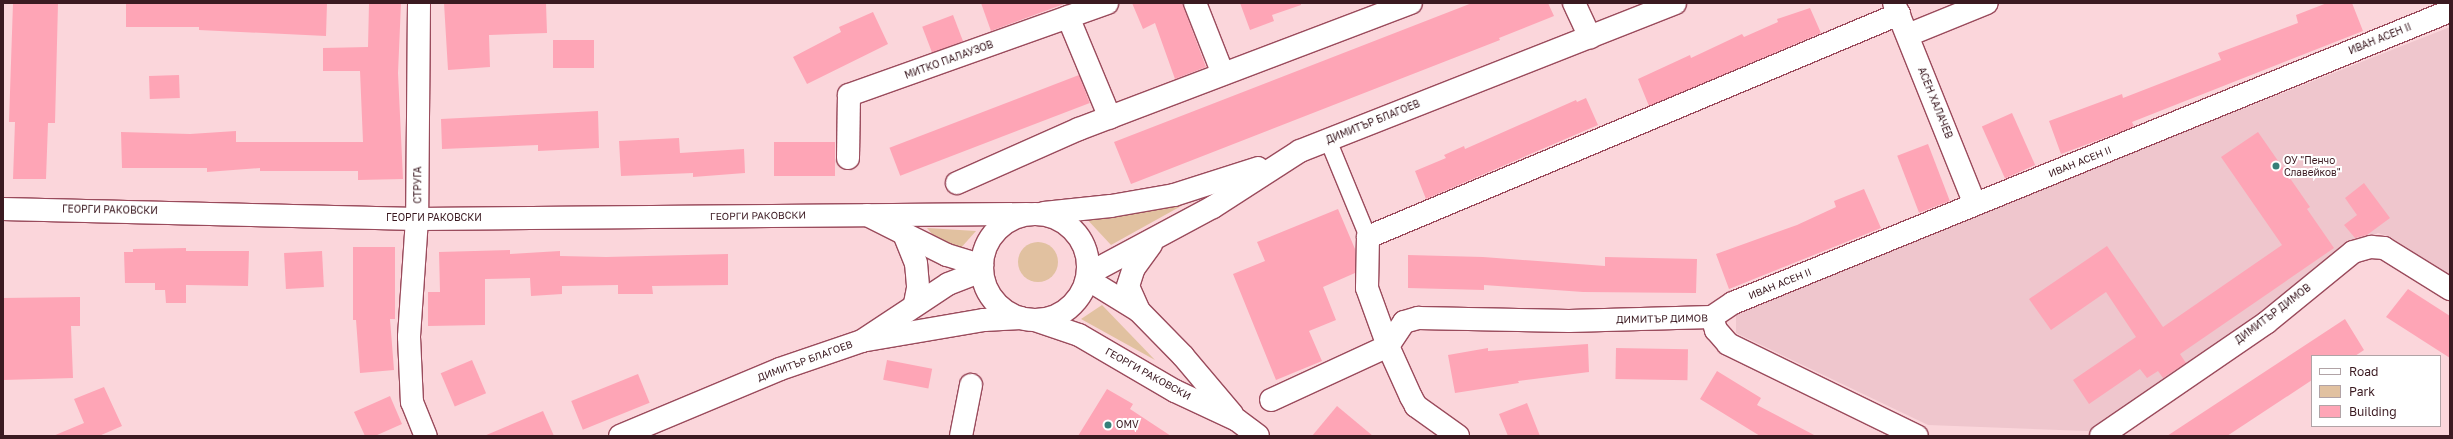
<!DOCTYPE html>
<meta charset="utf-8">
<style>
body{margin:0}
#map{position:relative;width:2453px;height:439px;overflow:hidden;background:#fbd6db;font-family:"Golos Text",sans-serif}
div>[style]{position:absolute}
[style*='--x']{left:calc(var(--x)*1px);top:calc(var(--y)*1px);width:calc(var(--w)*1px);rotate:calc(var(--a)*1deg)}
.built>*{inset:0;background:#efc6cd}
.green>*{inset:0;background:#e1c1a0}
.round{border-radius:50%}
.building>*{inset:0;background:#fea5b6;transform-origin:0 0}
.roads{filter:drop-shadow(1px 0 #9a4b5c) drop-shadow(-1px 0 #9a4b5c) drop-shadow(0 1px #9a4b5c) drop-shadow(0 -1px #9a4b5c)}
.pedestrian>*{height:16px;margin:-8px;padding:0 8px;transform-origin:8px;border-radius:8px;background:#fff}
.minor>*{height:22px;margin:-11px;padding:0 11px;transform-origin:11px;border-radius:11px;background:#fff}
.tertiary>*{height:22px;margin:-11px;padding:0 11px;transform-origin:11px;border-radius:11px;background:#fff}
.tertiary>.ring{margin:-11px;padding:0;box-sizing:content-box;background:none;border:22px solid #fff;border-radius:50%}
.dots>*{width:11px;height:11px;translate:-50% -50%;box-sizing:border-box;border:2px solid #fff;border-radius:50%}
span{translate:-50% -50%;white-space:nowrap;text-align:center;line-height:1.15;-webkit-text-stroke:4px #fff;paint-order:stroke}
.street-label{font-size:10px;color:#3b1a21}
.poi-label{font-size:10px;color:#3b1a21}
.left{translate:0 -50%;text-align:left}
.frame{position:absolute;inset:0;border:4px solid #3b1a21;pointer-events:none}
.legend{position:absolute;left:2311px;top:355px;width:130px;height:72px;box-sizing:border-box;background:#fff;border:1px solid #b1a3a6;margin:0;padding:5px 7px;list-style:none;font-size:12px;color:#3b1a21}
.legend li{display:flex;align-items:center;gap:8px;height:20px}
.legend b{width:20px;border:1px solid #b1a3a6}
</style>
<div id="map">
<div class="built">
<i style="clip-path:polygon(2450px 27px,2450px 278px,2390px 237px,2378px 233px,2365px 240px,2164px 384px,2088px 431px,1928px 425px,1736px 333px,1736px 309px)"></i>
</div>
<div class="green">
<i style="clip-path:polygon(1183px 205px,1111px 245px,1084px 216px)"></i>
<i style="clip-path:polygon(927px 228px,976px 231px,959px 250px,937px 240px)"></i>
<i class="round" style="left:1018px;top:242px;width:40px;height:40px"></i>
<i style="clip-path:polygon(1102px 305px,1155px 360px,1081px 319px)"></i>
</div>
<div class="building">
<i style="clip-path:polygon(13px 3px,58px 3px,55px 123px,48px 123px,46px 179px,13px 179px,15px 122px,9px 122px)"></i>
<i style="clip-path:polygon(126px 3px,327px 3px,326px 36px,199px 30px,199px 27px,126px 27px)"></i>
<i style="clip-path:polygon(369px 3px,401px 3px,398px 73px,403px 179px,358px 180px,358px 171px,260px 171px,260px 168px,207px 172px,207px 168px,122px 168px,121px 132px,190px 134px,236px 131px,236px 142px,363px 142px,360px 71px,323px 71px,323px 48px,368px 47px)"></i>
<i style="clip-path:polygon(444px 3px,546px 3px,547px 33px,489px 35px,490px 67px,448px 70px)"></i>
<i style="clip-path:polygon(981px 3px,1064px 3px,1064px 4px,991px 31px)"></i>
<i style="clip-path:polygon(1132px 3px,1182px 3px,1206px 67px,1175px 79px,1155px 23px,1143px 29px)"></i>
<i style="clip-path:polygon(1240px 3px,1301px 3px,1301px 5px,1272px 15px,1274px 21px,1250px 30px)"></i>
<i style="clip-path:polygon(1472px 3px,1548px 3px,1554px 16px,1499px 38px,1500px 40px,1131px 184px,1114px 142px)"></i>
<i style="clip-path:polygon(2327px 3px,2352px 3px,2363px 31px,2132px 122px,2134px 126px,2128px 129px,2061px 154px,2049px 121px,2122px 94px,2123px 98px,2221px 60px,2218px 53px,2298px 23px,2296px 15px)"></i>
<i style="clip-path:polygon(1810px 8px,1821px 33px,1649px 106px,1638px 79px,1690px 55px,1691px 58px,1742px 34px,1744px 37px,1778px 22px,1777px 19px)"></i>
<i style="clip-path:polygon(873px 12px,888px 44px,807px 84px,793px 57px,841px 32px,839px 27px)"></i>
<i style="left:953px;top:15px;width:28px;height:33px;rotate:69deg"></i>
<i style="left:553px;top:40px;width:41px;height:28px"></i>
<i style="left:179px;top:75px;width:23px;height:30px;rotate:88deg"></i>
<i style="left:1079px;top:75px;width:30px;height:203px;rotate:69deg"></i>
<i style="clip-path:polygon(1586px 98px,1598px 125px,1426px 199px,1415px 171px,1446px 158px,1444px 155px,1464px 146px,1465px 149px,1576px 100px,1577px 102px)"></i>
<i style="clip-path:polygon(598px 111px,599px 148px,538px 151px,538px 145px,442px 149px,441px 119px)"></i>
<i style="left:2012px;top:113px;width:57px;height:33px;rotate:66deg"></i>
<i style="clip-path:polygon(2258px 132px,2310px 207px,2307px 209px,2334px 248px,2180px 354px,2186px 363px,2163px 378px,2158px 371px,2147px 378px,2140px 369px,2089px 404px,2073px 380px,2136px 337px,2106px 292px,2051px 330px,2029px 299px,2107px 246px,2163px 327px,2282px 245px,2221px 157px)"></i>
<i style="clip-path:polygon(679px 138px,680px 153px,744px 149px,745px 173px,693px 177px,693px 173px,621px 176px,619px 141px)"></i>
<i style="left:835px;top:142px;width:34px;height:61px;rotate:90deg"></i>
<i style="left:1928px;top:144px;width:61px;height:33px;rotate:69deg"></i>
<i style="clip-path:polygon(2364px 183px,2390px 218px,2367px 235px,2355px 238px,2344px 225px,2357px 215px,2345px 198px)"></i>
<i style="clip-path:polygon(1864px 189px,1881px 228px,1729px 289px,1716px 254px,1797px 225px,1836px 207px,1834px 201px)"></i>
<i style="clip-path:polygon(1338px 209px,1355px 249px,1355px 273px,1323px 287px,1336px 320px,1309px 331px,1322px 361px,1276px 380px,1233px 274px,1265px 261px,1257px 242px)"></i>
<i style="clip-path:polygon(353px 247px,395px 247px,395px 319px,390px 319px,394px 370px,360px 373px,356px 320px,353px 320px)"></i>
<i style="clip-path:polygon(186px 248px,186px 251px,249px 251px,248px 286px,186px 285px,186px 303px,166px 303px,165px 290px,155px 290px,155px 283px,125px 283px,124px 252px,133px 252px,133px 249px)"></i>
<i style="clip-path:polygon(510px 250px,510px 254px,560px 251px,560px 256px,606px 257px,728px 254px,728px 285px,652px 286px,653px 294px,618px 294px,618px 285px,562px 286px,562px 294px,531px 296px,530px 278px,485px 279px,485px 325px,428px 326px,428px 292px,440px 292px,439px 252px)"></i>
<i style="left:322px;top:251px;width:36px;height:38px;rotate:87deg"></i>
<i style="clip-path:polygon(1408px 255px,1483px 257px,1605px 266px,1605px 257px,1697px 259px,1696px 293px,1583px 292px,1484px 285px,1484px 290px,1408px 288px)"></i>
<i style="clip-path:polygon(2408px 289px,2450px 316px,2450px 358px,2386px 317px)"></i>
<i style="clip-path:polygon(80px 297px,80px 326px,71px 326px,73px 378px,3px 380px,3px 298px)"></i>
<i style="clip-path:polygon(2345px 319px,2364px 350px,2355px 356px,2312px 356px,2312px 380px,2227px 436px,2167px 436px)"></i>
<i style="clip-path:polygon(1588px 344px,1589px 372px,1518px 381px,1519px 383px,1455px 393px,1448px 355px,1488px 348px,1488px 351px)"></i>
<i style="left:1616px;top:348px;width:72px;height:31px;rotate:1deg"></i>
<i style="left:472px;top:360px;width:36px;height:34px;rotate:67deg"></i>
<i style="left:887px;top:360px;width:46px;height:20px;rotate:11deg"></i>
<i style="clip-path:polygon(1717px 371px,1761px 398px,1757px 405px,1816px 436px,1760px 436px,1700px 399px)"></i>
<i style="left:638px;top:374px;width:31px;height:72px;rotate:68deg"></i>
<i style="clip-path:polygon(104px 387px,122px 426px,99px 436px,53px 436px,84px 423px,74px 399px)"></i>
<i style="clip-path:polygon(1107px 389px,1133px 404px,1130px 409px,1171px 436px,1078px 436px)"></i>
<i style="clip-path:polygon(390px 396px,402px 424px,375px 436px,365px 436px,354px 412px)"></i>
<i style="clip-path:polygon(1527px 403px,1540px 436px,1508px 436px,1499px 414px)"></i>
<i style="clip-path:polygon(1337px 406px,1373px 436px,1312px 436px)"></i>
<i style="clip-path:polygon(543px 411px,554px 436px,484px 436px)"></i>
</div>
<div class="roads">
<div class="pedestrian">
<i style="--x:1328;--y:140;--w:105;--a:67.6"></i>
</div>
<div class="minor">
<i style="--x:419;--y:3;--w:216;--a:90.5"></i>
<i style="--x:417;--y:219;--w:118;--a:93.9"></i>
<i style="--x:409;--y:337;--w:65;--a:87.4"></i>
<i style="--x:412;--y:402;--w:37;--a:68"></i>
<i style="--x:1195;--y:3;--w:76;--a:68.5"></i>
<i style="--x:1574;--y:3;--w:38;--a:65"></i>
<i style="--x:1894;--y:3;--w:217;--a:68.1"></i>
<i style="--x:1068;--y:17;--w:109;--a:67.4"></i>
<i style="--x:1908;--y:35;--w:85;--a:-22.1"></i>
<i style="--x:848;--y:158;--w:63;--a:-89.1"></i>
<i style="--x:849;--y:95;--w:274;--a:-19.6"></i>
<i style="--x:957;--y:183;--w:133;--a:-23.9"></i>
<i style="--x:1079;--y:129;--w:355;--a:-20.8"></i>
<i style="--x:1712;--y:317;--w:25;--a:-34"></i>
<i style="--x:1733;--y:303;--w:774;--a:-22.16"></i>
<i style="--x:867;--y:340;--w:119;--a:-9.7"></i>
<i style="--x:984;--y:320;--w:37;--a:-3"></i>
<i style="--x:1271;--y:400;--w:129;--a:-24.8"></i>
<i style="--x:1388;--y:346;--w:62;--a:-109.9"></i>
<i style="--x:1367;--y:288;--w:51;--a:-88.9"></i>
<i style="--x:1368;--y:237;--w:576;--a:-22.78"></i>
<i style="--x:620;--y:436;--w:173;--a:-22.7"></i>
<i style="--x:780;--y:369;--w:87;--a:-18.9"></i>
<i style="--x:862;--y:341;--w:103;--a:-33.5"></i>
<i style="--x:948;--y:284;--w:36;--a:-21"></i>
<i style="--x:961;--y:436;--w:52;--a:-78.9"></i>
<i style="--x:1458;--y:436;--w:52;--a:-144.5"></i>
<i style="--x:1416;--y:406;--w:10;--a:-119"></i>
<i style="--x:1411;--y:397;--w:56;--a:-114.3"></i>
<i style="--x:1388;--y:346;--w:29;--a:-56"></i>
<i style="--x:1404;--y:322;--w:15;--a:-16"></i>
<i style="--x:1418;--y:318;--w:151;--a:1.1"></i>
<i style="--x:1569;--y:321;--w:143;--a:-1.6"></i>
<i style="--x:1712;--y:317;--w:14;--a:73"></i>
<i style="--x:1716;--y:330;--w:18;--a:49"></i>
<i style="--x:1728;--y:344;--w:210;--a:26"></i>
<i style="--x:2101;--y:436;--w:200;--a:-34.4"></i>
<i style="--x:2266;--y:323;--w:112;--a:-39.2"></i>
<i style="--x:2353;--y:252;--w:19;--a:-16"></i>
<i style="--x:2371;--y:247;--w:13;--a:4"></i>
<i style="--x:2384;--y:248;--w:78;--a:31.8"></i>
</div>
<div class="tertiary">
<i style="--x:3;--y:209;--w:414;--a:1.4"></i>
<i style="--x:417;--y:219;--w:610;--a:-0.47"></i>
<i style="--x:1044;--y:213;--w:67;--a:-6"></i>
<i style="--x:1111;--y:206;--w:64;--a:-9.9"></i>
<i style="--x:1174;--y:195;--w:88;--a:-17.8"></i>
<i class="ring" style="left:982px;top:214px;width:84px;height:84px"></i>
<i style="--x:867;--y:215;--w:89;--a:26.6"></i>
<i style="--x:947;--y:255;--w:37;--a:17"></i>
<i style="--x:904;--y:234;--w:31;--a:68"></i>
<i style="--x:916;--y:263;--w:25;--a:85"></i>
<i style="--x:918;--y:288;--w:16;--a:101"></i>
<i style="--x:1088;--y:274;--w:142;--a:-28.2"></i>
<i style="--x:1213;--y:207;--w:103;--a:-32.8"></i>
<i style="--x:1300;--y:151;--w:403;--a:-21.5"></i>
<i style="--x:1087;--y:279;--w:61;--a:31.6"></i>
<i style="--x:1139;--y:311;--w:63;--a:45.6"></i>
<i style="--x:1183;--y:356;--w:76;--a:49.8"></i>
<i style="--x:1139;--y:311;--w:27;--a:-114"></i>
<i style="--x:1128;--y:286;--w:19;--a:-72"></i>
<i style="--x:1134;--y:268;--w:29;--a:-54"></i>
<i style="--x:1035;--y:320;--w:46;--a:18.8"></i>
<i style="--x:1079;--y:335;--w:111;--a:30.3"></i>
<i style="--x:1175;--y:391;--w:68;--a:25.1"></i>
<i style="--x:1237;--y:420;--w:26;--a:37"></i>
</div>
</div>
<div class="dots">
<i style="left:2276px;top:166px;background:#377f79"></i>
<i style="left:1108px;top:425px;background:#377f79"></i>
</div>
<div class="street-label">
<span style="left:2380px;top:39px;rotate:-22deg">ИВАН АСЕН II</span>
<span style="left:949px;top:60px;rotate:-20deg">МИТКО ПАЛАУЗОВ</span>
<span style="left:1935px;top:103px;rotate:68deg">АСЕН ХАЛАЧЕВ</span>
<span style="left:1373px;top:122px;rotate:-22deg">ДИМИТЪР БЛАГОЕВ</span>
<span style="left:2080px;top:162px;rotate:-22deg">ИВАН АСЕН II</span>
<span style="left:418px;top:185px;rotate:-90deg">СТРУГА</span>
<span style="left:110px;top:210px;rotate:1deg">ГЕОРГИ РАКОВСКИ</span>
<span style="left:758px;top:216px;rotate:-1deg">ГЕОРГИ РАКОВСКИ</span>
<span style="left:434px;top:218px">ГЕОРГИ РАКОВСКИ</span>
<span style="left:1780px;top:284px;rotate:-22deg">ИВАН АСЕН II</span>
<span style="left:2273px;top:314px;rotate:-37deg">ДИМИТЪР ДИМОВ</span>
<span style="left:1662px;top:319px;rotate:-1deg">ДИМИТЪР ДИМОВ</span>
<span style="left:805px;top:361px;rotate:-20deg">ДИМИТЪР БЛАГОЕВ</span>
<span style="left:1148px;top:374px;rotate:29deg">ГЕОРГИ РАКОВСКИ</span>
</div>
<div class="poi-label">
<span class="left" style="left:2284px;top:166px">ОУ "Пенчо<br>Славейков"</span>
<span class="left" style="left:1116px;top:425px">OMV</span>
</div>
<div class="frame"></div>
<ul class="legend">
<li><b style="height:5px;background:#fff"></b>Road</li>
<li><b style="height:11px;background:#e1c1a0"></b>Park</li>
<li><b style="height:11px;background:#fea5b6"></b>Building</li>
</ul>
</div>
